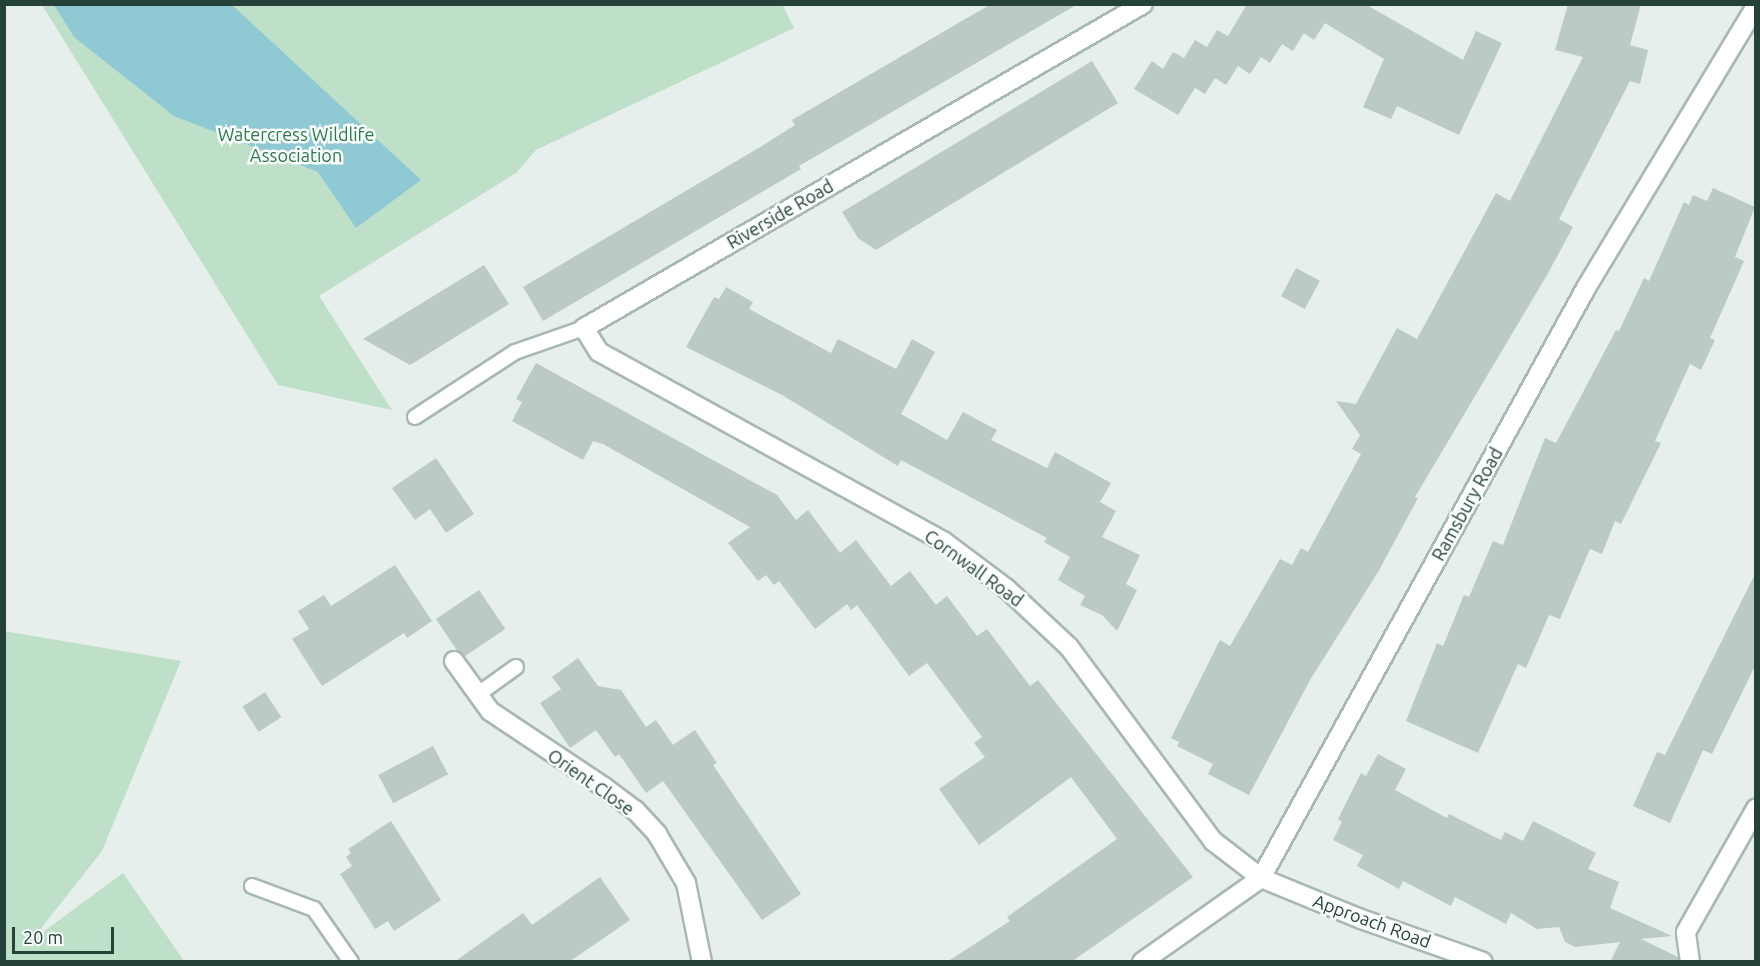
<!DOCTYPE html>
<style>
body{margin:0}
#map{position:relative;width:1760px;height:966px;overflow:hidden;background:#e6efeb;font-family:Ubuntu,sans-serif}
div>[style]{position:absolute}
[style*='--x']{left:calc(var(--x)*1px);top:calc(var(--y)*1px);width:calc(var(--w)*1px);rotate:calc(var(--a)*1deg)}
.green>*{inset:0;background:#bfe0c8}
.water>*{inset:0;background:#8ec9d4}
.building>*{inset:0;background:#bbcac4;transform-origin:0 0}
.roads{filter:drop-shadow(2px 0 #a8b8b2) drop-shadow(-2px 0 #a8b8b2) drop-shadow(0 2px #a8b8b2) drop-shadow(0 -2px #a8b8b2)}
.service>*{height:14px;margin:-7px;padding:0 7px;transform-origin:7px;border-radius:7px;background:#fff}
.minor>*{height:18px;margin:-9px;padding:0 9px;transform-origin:9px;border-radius:9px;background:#fff}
span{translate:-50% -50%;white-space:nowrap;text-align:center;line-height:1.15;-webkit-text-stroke:5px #f7fbf9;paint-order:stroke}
.park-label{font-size:18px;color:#2d7a4b}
.street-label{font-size:18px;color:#24423a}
.frame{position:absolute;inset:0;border:6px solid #24423a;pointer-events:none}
.scale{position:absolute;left:12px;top:927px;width:102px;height:27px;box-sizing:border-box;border:3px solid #24423a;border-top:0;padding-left:8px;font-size:18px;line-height:21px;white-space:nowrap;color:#24423a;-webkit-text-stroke:4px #f7fbf9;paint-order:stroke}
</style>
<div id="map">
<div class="green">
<i style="clip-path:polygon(782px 4px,794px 28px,536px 150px,516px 173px,319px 296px,392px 410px,278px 385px,42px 5px)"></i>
<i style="clip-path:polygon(4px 631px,181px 661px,102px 851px,32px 940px,123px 873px,184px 961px,5px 961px)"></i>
</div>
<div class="water">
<i style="clip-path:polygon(54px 5px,232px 5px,421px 180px,356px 228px,318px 172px,174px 116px,74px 37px)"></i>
</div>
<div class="building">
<i style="clip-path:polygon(991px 4px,1078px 4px,799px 166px,801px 169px,543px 321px,523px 287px,762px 146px,795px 125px,792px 120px)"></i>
<i style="clip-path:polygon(1247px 4px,1365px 4px,1463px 60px,1476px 31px,1502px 43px,1459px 135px,1397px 106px,1391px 119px,1363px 107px,1384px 59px,1325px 23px,1314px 40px,1304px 33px,1293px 51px,1282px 44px,1270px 63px,1261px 57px,1250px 74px,1238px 66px,1226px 85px,1215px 78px,1205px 94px,1195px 88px,1178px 115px,1134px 89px,1152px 61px,1163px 69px,1173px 52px,1184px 58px,1195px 40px,1207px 47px,1217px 30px,1228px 36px)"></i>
<i style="clip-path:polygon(1568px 4px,1641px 4px,1630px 45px,1648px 50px,1640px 84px,1630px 81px,1559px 219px,1573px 227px,1547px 275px,1415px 497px,1418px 498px,1378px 572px,1310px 680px,1249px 795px,1208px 774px,1213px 764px,1177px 746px,1179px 742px,1171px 738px,1220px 640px,1230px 646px,1280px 559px,1292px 565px,1301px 548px,1308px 552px,1361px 454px,1352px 449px,1360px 435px,1336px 401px,1356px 404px,1397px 328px,1417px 339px,1496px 193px,1510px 201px,1583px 57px,1555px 50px)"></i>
<i style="clip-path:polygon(1092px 61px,1118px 103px,876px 250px,858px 238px,842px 212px)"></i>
<i style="clip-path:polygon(1713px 188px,1755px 207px,1735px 257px,1744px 261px,1710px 338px,1715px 340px,1701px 370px,1690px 364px,1655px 441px,1661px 443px,1621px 524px,1615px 521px,1602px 554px,1590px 549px,1560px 619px,1549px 615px,1526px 668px,1518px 664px,1478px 753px,1406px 721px,1437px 643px,1443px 646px,1464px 595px,1469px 597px,1493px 541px,1503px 545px,1545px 438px,1556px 443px,1616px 330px,1619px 331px,1644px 278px,1649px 281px,1684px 202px,1689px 205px,1693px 195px,1707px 201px)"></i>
<i style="clip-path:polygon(484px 265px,509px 304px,410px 365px,363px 339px)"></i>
<i style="left:1296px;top:268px;width:27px;height:32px;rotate:28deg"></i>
<i style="clip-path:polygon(726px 287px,753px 302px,749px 309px,831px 353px,838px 339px,896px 369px,912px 339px,935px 352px,901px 414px,947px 440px,963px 412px,997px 430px,991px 440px,1047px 468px,1055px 452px,1111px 483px,1100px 502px,1116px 511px,1102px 537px,1140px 555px,1126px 584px,1137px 590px,1117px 631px,1102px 615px,1080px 605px,1085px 596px,1058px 580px,1070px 557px,1044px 542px,1047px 538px,901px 460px,898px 466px,782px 395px,686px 347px,714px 297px,719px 299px)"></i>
<i style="clip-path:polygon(536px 363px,777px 495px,796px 520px,808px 510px,840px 553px,856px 540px,891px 586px,910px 571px,936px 605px,947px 596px,977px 636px,987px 629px,1030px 686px,1038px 680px,1193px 877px,1071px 962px,947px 962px,1010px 921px,1007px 917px,1117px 839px,1071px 777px,979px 845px,939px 789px,985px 757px,974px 743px,982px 737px,927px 663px,909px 676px,857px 605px,851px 610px,847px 604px,815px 629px,779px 581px,774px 585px,766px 575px,758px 581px,728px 543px,750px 527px,603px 444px,593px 441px,583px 460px,512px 421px,522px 402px,516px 399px)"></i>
<i style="clip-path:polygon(436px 458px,474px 514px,446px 533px,430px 509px,415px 520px,392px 488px)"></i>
<i style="clip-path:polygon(395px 565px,432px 621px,407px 638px,404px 633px,322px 686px,292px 639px,309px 629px,298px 611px,324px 595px,331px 606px)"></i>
<i style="clip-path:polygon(1755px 574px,1755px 666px,1712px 754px,1703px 750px,1670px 823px,1633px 806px,1657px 752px,1665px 755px)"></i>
<i style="left:479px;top:590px;width:47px;height:52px;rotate:56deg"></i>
<i style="clip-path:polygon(578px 658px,598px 686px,621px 690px,646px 727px,656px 720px,673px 745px,695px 730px,717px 763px,713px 765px,801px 894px,762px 920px,663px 781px,646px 793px,619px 754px,615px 757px,596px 730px,570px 748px,540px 703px,561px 689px,552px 677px)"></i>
<i style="left:265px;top:692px;width:30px;height:27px;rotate:57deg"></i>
<i style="left:433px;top:746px;width:32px;height:62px;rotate:62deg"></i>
<i style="clip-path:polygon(1378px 754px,1406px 769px,1395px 790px,1447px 818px,1449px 814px,1501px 840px,1505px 832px,1523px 841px,1533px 821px,1596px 853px,1588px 869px,1619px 882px,1610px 908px,1672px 936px,1641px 939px,1678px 957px,1679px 962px,1610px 962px,1620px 942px,1575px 947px,1565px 942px,1559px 927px,1537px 929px,1511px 913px,1506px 924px,1455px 897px,1451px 906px,1403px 881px,1399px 889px,1357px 866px,1363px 855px,1333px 840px,1342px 822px,1338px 819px,1361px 773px,1366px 776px)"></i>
<i style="clip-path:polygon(391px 821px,441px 900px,394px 931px,388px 921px,375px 929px,340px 874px,352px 866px,346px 857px,351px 853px,348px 849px)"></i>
<i style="clip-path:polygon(600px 877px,630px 920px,569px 962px,454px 962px,523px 913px,532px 925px)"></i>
</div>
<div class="roads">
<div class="service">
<i style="--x:415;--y:417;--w:119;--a:-33"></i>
<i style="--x:515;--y:352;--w:73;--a:-19.2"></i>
<i style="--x:477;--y:695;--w:48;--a:-35.7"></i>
<i style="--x:252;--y:886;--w:66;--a:20.4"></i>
<i style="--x:314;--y:909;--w:65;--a:55.1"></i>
</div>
<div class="minor">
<i style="--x:1143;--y:4;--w:646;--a:149.9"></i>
<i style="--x:584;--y:328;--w:28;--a:58"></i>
<i style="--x:599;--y:352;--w:393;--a:28.8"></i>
<i style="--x:943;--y:541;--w:80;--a:36.9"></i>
<i style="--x:1007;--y:589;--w:85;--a:43.1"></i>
<i style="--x:1069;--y:647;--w:242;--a:53.4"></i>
<i style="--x:1213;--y:841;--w:61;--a:37.6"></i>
<i style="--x:1261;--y:878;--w:108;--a:22.3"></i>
<i style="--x:1361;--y:919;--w:129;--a:19.4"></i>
<i style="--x:454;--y:661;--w:62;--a:54.2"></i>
<i style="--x:490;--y:711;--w:137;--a:33.7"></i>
<i style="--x:604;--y:787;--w:39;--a:37"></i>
<i style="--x:635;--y:810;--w:33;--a:47"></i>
<i style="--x:657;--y:834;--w:57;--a:59.4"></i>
<i style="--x:686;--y:883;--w:81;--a:78.6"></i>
<i style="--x:1142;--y:962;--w:146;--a:-35.2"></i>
<i style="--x:1261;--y:878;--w:674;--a:-61.15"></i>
<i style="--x:1586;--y:288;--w:325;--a:-58.9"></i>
<i style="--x:1690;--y:962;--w:30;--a:-98"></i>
<i style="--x:1686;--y:932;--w:142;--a:-60.4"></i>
</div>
</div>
<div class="park-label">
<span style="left:296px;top:145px">Watercress Wildlife<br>Association</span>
</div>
<div class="street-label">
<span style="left:780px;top:214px;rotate:-30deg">Riverside Road</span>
<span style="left:1467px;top:504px;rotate:-61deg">Ramsbury Road</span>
<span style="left:974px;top:568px;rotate:36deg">Cornwall Road</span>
<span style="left:591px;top:782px;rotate:35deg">Orient Close</span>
<span style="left:1372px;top:921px;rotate:20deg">Approach Road</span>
</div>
<div class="frame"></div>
<div class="scale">20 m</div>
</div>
